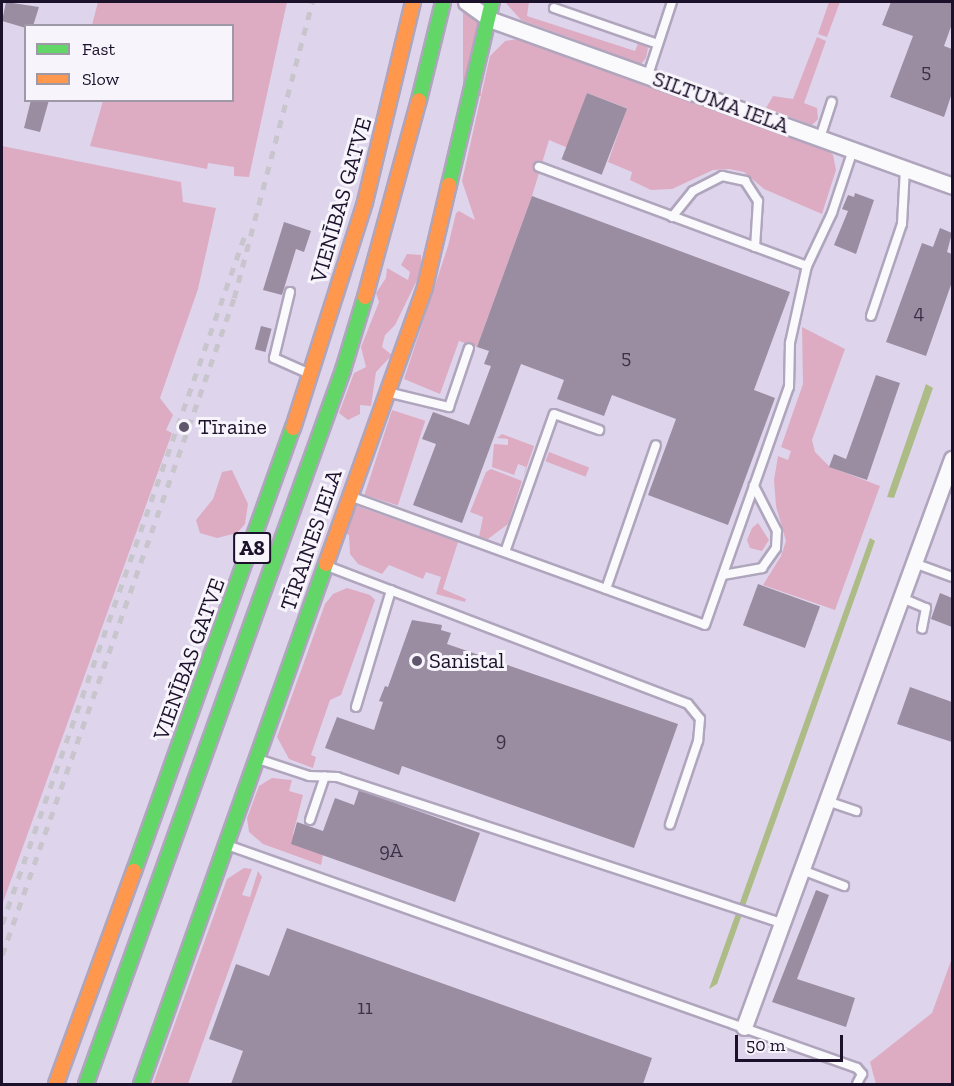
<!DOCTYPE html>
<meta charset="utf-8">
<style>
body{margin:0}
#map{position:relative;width:954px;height:1086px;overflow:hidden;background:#ded5ec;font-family:"Zilla Slab",serif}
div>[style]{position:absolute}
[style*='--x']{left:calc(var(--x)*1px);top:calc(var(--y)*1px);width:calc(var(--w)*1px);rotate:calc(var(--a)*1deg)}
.green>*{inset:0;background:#ddacc2;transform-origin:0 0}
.water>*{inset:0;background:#adbc86}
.building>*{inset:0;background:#9a8da1;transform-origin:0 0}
.roads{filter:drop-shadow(2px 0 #afa5bc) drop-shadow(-2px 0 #afa5bc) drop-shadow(0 2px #afa5bc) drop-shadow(0 -2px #afa5bc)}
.lane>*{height:8px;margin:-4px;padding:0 4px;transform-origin:4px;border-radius:4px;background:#faf9fc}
.street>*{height:15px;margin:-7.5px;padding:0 7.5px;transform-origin:7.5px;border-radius:7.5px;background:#faf9fc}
.fast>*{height:14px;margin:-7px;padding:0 7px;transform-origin:7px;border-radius:7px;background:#63d668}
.slow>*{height:14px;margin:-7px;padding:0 7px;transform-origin:7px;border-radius:7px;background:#ff974d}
.rail>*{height:4.5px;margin-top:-2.25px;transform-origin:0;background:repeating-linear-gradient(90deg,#c8c5cd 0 8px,transparent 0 16px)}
.dots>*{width:16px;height:16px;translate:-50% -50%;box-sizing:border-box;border:3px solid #f7f4fb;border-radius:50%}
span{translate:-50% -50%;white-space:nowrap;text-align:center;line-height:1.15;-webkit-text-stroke:6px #f7f4fb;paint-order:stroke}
.number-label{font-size:20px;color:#3c3048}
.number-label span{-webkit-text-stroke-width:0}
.shield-label span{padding:2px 4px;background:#f7f4fb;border:2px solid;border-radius:4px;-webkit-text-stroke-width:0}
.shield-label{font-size:21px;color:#1c112a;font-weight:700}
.street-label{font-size:22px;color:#1c112a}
.poi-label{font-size:22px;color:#1c112a}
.left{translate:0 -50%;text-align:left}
.frame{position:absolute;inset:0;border:3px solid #1c112a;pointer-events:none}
.legend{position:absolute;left:24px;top:24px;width:210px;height:78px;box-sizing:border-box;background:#f7f4fb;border:2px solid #9f99a7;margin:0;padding:8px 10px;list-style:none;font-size:18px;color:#1c112a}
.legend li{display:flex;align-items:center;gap:12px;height:30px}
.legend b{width:30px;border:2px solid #9f99a7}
.scale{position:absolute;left:735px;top:1035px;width:108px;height:27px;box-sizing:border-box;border:3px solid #1c112a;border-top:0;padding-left:8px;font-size:18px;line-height:21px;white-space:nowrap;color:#1c112a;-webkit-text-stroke:4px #f7f4fb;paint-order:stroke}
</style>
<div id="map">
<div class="green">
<i style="clip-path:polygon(98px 2px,287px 2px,249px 177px,234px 176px,234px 167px,208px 163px,207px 169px,90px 146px,103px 101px,232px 100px,232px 26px,92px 25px)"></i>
<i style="left:463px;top:2px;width:18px;height:94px"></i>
<i style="clip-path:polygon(505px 2px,529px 2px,527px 16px,635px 51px,639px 41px,643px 42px,648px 48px,646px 58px,641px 64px,521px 20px)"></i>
<i style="clip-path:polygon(829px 2px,840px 2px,827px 37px,818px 34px)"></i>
<i style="clip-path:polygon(817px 37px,826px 41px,804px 103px,817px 108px,818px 119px,812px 125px,766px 108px,773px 96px,793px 99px)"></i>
<i style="clip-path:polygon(518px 39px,827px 150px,833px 155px,836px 170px,822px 214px,764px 189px,744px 172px,729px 169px,713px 170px,672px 189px,651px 190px,630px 180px,632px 172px,608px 162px,627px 108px,587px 93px,568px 148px,549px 140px,532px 196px,477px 347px,459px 341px,440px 394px,404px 379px,448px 246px,456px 213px,459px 211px,475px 220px,462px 181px,490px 56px,505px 41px)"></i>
<i style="clip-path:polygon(2px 146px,181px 182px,183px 202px,216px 208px,198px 289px,160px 398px,173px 415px,166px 430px,172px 433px,2px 905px)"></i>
<i style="clip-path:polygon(407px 254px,421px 255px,422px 270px,395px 325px,385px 335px,382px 347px,392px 355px,376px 372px,371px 406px,360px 405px,360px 414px,348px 420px,339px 413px,354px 373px,366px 367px,361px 347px,379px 302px,376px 293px,386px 278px,387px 268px,408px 280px,410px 272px,401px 265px)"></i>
<i style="clip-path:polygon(802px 327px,845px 349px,812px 440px,815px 452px,830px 467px,880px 486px,835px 610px,763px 585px,781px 556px,786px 541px,776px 506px,774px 480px,778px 456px,788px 460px,791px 451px,781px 447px,803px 384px)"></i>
<i style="left:392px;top:410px;width:35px;height:89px;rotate:18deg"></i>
<i style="clip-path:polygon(502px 434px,534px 446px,523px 478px,526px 467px,518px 464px,514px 475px,492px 467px,494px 444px,508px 445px,508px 439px,497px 438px)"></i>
<i style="left:549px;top:452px;width:43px;height:10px;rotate:21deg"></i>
<i style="clip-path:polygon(491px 469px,522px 481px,508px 524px,488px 539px,479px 537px,483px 517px,470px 512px,486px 472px)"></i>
<i style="clip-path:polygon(232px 470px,248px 504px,245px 524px,237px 533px,217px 538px,200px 533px,196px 520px,213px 499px,222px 472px)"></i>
<i style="clip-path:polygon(357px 506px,458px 542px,443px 589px,466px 599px,465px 602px,436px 594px,441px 577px,426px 572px,423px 579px,389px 565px,382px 574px,358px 564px,350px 554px,349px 535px,345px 533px)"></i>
<i style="clip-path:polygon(758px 523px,769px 540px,762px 551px,750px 548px,747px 540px,752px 528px)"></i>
<i style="clip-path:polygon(347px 588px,370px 595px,375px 600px,341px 695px,330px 700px,311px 755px,316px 757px,313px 768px,289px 759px,277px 737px,325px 604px,333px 594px)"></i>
<i style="clip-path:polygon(272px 778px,292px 780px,289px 791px,303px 795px,293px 834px,323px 855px,321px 865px,263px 844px,249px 832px,247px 818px,259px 786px)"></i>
<i style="clip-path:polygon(244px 868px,252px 869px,242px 895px,250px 897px,258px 871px,262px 877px,188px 1084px,153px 1084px,227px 879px)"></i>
<i style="clip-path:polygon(952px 958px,952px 1084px,876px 1084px,870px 1062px,932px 1013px)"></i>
</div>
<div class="water">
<i style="clip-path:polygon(926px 384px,933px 388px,894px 498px,887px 497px)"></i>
<i style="clip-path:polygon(870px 538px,875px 541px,786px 792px,717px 984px,709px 989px)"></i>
</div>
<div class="building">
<i style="clip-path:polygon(6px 2px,39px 7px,33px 26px,26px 28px,2px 21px)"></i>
<i style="clip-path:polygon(891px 2px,952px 2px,952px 24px,944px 46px,952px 49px,952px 93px,944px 117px,890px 97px,913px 36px,882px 25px)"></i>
<i style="left:587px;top:93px;width:43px;height:71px;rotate:21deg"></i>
<i style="clip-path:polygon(31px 100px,49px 100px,40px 132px,24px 128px)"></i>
<i style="clip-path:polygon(855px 193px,874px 200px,856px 254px,834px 245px,848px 211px,842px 209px,848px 195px,854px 197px)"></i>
<i style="clip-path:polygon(532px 196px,790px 292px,754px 390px,775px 398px,728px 525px,648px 495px,676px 419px,612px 395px,604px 416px,557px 399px,564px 380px,521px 364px,462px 523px,413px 505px,436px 444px,422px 439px,433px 412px,469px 425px,491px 366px,484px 364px,489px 351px,477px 347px)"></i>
<i style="clip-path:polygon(284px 222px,311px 231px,304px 252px,296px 249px,282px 295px,263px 290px)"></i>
<i style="clip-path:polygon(940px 228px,952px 233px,947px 252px,952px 254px,952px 282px,926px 356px,886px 342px,922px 243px,933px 247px)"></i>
<i style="left:261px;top:326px;width:11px;height:24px;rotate:15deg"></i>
<i style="clip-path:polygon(876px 375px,900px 383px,867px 480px,829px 467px,834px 454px,846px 459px)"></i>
<i style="left:758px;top:584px;width:66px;height:44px;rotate:20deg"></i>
<i style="clip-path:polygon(940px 593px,952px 598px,952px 627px,931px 619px)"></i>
<i style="clip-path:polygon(412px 620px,442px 625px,441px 630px,451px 633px,447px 644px,678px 724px,634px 848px,402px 766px,399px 775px,325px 748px,337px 717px,374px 730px,383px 702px,379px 701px,385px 686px,388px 687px)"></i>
<i style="clip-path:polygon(910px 687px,952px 702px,952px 742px,897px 724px)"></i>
<i style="clip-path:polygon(359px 790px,480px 833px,455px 902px,291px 844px,297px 822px,323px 831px,335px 798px,354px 805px)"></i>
<i style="clip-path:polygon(816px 890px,829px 895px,797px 979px,855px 998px,846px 1027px,772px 1002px)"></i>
<i style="clip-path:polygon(287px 928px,652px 1058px,643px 1084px,231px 1084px,243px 1051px,209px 1039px,236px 964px,269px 976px)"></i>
</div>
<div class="roads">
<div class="lane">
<i style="--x:554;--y:8;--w:110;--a:19.1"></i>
<i style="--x:648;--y:75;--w:77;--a:-71.8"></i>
<i style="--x:820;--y:138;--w:38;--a:-72"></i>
<i style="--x:672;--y:217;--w:33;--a:-51"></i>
<i style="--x:693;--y:191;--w:33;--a:-27"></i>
<i style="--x:722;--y:176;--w:24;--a:12"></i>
<i style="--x:745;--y:181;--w:24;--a:57"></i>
<i style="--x:758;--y:201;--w:46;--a:93.7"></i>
<i style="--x:807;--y:266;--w:59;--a:-64.7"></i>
<i style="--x:832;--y:213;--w:66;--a:-71.6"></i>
<i style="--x:290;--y:292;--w:68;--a:103.6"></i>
<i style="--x:274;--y:358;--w:35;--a:24"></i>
<i style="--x:871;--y:316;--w:97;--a:-71.4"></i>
<i style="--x:902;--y:224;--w:55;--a:-86.9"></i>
<i style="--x:391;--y:393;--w:60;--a:13.6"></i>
<i style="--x:449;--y:407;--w:62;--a:-71.3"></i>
<i style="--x:352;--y:497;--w:375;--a:19.9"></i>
<i style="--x:705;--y:625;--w:252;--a:-70.6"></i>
<i style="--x:789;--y:387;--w:44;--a:-88.7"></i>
<i style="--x:790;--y:343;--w:79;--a:-77.6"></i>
<i style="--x:807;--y:266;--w:286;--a:-159.7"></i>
<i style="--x:505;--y:552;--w:146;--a:-70.5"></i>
<i style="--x:554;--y:414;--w:48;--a:19.6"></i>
<i style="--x:914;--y:563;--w:40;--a:20.2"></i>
<i style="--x:327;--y:566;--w:386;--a:20.9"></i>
<i style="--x:688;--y:704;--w:19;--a:51"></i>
<i style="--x:700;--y:719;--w:22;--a:95"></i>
<i style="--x:698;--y:741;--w:88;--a:108.6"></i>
<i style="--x:723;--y:575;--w:40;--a:-10"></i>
<i style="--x:762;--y:568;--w:24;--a:-55"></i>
<i style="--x:776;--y:548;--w:17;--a:-87"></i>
<i style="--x:777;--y:531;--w:51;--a:-117.1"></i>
<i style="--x:606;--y:589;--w:152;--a:-70.9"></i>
<i style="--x:902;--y:598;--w:26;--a:23"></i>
<i style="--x:926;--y:608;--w:21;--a:101"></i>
<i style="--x:356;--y:707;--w:122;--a:-73.3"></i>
<i style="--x:258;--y:759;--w:54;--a:18.4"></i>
<i style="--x:309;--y:776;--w:28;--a:2"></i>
<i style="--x:337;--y:777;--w:468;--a:18.2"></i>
<i style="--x:827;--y:801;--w:31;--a:19"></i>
<i style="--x:310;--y:820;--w:46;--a:-71.2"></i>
<i style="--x:227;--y:845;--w:668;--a:19.49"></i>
<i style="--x:857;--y:1068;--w:8;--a:50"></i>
<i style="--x:862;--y:1074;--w:11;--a:117"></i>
<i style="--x:802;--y:870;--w:45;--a:20.9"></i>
</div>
<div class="street">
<i style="--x:466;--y:2;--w:29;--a:36"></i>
<i style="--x:489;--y:19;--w:492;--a:19.8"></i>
<i style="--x:744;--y:1027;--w:605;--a:-69.89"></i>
</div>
<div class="fast">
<i style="--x:419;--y:100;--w:101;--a:-76.2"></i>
<i style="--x:449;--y:185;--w:188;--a:-76.8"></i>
<i style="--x:134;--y:871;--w:471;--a:-70.3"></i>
<i style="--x:86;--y:1084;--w:759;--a:-70.2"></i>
<i style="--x:343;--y:370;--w:76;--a:-73.2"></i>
<i style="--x:141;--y:1084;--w:552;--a:-70.42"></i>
</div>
<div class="slow">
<i style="--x:365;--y:297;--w:204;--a:-74.7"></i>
<i style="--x:293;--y:428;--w:237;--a:-72.3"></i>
<i style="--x:365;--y:202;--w:206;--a:-76.5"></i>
<i style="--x:326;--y:564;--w:294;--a:-70.3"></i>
<i style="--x:425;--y:287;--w:105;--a:-76.8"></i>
<i style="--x:56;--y:1084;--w:227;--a:-69.9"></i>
</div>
</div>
<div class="rail">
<i style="--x:2;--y:924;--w:728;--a:-70.59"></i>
<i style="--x:2;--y:955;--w:697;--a:-70.55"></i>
<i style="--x:234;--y:298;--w:306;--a:-75.2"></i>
</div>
<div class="dots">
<i style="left:184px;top:427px;background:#60566e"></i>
<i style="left:417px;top:661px;background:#60566e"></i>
</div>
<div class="number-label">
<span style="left:926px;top:71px">5</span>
<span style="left:919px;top:312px">4</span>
<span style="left:626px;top:357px">5</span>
<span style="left:501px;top:739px">9</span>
<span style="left:391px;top:850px">9A</span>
<span style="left:365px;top:1007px">11</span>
</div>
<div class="shield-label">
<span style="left:252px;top:548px">A8</span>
</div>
<div class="street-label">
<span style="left:721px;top:102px;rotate:20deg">SILTUMA IELA</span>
<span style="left:341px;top:200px;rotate:-74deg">VIENĪBAS GATVE</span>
<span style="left:311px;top:540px;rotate:-71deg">TĪRAINES IELA</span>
<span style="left:189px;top:659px;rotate:-70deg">VIENĪBAS GATVE</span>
</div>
<div class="poi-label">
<span class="left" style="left:198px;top:427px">Tīraine</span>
<span class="left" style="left:429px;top:661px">Sanistal</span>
</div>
<div class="frame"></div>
<ul class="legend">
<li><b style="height:8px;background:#63d668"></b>Fast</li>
<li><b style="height:8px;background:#ff974d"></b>Slow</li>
</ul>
<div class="scale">50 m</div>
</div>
